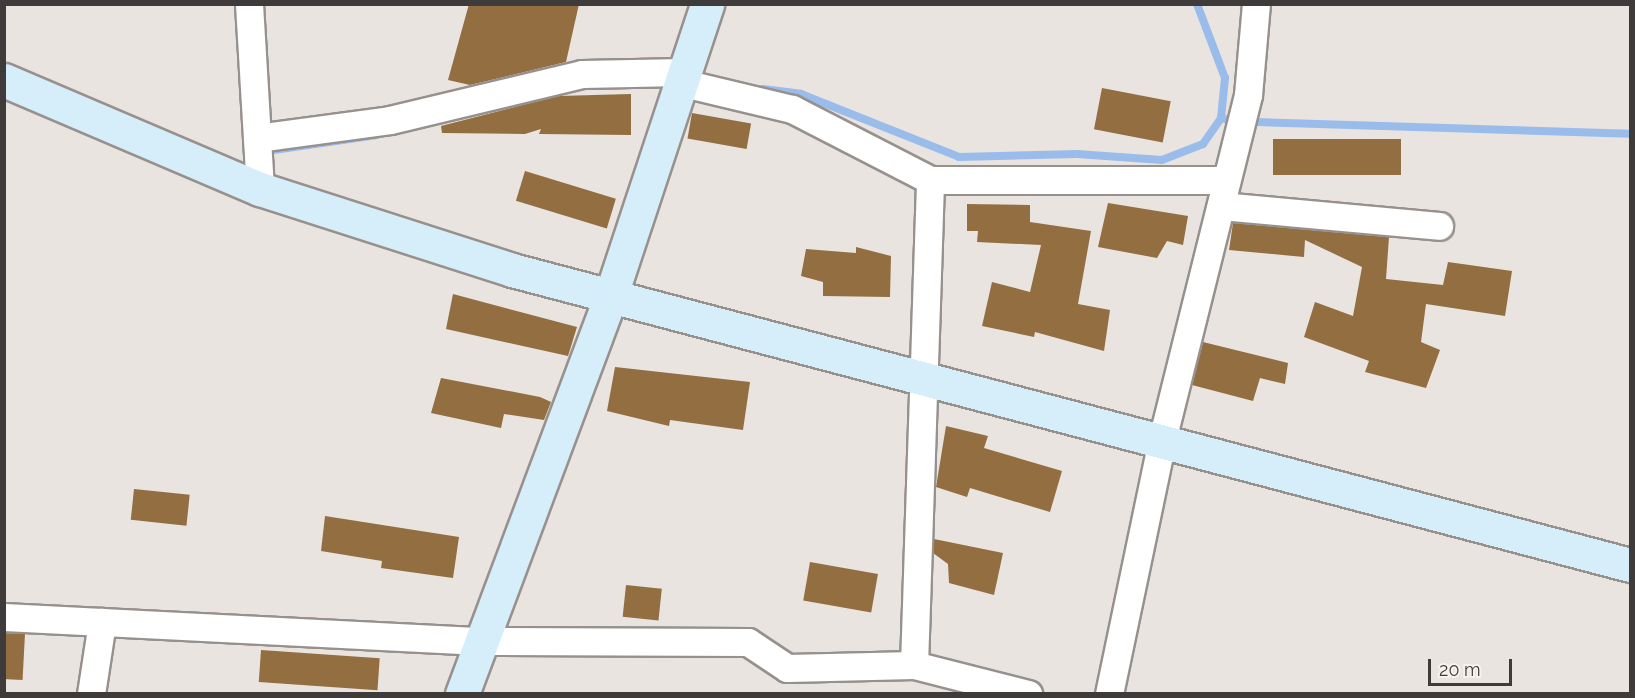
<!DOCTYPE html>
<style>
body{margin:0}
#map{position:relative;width:1635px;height:698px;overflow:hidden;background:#eae4e0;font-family:Raleway,sans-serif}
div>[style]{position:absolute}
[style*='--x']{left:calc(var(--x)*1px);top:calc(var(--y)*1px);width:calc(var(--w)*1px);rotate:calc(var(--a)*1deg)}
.stream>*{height:8px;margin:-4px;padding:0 4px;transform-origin:4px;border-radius:4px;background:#99bceb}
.building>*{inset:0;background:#926e40;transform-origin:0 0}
.roads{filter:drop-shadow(2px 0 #97918e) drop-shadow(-2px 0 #97918e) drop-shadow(0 2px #97918e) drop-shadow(0 -2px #97918e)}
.street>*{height:27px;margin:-13.5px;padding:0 13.5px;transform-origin:13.5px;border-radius:13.5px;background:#fff}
.secondary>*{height:33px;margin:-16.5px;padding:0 16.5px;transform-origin:16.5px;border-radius:16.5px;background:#d6edfa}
span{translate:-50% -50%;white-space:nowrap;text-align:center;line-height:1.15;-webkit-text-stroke:6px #f7f2ee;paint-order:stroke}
.frame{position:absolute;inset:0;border:6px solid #3e3b3a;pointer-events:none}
.scale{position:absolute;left:1428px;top:659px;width:84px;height:27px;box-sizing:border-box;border:3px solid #3e3b3a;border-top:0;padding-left:8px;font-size:18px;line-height:21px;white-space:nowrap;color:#3e3b3a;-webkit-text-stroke:4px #f7f2ee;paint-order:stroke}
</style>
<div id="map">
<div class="stream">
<i style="--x:1197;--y:4;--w:79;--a:69.3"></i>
<i style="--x:1225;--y:78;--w:40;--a:95.7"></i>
<i style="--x:763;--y:89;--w:38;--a:7"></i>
<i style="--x:801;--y:94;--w:170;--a:21.7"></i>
<i style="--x:959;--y:157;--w:118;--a:-1.5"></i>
<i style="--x:1077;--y:154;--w:85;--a:4"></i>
<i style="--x:1162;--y:160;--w:44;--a:-21.3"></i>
<i style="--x:1203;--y:144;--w:32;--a:-55"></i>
<i style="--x:1221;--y:118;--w:11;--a:15"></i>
<i style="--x:1255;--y:122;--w:375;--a:1.8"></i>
<i style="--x:274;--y:150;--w:104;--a:-8.3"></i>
</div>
<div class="building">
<i style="clip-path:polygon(469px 4px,579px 4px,566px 62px,470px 85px,448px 80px)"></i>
<i style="left:1102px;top:88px;width:70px;height:42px;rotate:11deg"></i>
<i style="clip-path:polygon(631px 94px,631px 135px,539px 134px,541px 129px,525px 134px,442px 133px,441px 126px,558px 96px)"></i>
<i style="left:692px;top:113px;width:60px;height:26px;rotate:10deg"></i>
<i style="left:1273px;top:139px;width:128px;height:36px"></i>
<i style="left:525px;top:171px;width:95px;height:31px;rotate:17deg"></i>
<i style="clip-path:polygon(1108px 203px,1188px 216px,1183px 245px,1167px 241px,1157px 258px,1098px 247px)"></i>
<i style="clip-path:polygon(967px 204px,1030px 205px,1030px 222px,1091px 231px,1078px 304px,1110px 310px,1104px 351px,1035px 332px,1034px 337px,982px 326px,992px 282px,1030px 292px,1041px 245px,977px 242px,978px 231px,967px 231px)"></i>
<i style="clip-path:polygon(1233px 223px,1389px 237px,1386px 279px,1443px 285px,1448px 262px,1512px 271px,1505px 316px,1426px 304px,1421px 342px,1440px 350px,1426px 388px,1365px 372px,1369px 361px,1304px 337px,1315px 302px,1353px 316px,1362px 267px,1305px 240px,1304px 257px,1229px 250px)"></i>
<i style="clip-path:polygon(856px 247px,891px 256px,890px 297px,823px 296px,823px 282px,801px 276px,806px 249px,856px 253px)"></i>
<i style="clip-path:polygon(453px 294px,577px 327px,568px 356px,446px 329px)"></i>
<i style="clip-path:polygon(1203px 342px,1288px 363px,1285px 384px,1260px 378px,1253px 401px,1192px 385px)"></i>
<i style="clip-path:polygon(615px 367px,750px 382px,743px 430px,670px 420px,669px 426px,607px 411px)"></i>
<i style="clip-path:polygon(441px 378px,540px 397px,551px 402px,544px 420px,504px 414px,501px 428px,431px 413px)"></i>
<i style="clip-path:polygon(946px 426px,988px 436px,984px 448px,1062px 471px,1050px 512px,970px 488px,967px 497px,936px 487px)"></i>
<i style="left:134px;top:489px;width:56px;height:31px;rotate:6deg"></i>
<i style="clip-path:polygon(325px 516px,459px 537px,453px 578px,381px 568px,382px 561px,321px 551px)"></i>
<i style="clip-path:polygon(934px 539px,1003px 553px,994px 595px,949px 583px,948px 564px,933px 553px)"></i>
<i style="left:810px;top:562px;width:69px;height:39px;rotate:10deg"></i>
<i style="left:626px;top:585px;width:36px;height:32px;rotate:6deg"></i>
<i style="left:4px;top:633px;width:21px;height:46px;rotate:3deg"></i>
<i style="left:261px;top:650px;width:119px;height:32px;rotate:4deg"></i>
</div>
<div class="roads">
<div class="street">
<i style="--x:249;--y:4;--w:185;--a:86.6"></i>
<i style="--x:679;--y:82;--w:116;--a:13.4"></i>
<i style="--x:792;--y:109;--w:155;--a:27.2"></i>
<i style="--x:930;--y:180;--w:296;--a:0"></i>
<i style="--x:257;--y:138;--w:134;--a:-7.7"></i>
<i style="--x:390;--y:120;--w:197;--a:-13.5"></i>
<i style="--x:582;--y:74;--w:101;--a:-1.1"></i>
<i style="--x:1221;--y:206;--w:219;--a:5.2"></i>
<i style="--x:4;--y:617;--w:482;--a:2.9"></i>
<i style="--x:485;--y:641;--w:263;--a:0.2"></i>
<i style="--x:748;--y:642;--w:47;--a:33.7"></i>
<i style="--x:787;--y:668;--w:127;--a:-1.4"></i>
<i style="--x:914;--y:665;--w:118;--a:14.3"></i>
<i style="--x:914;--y:665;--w:485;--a:-88.1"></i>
<i style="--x:91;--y:694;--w:73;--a:-81.3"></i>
<i style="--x:1109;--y:694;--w:259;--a:-78.2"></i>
<i style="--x:1162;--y:440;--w:356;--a:-76"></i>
<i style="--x:1248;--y:95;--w:91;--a:-85"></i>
</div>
<div class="secondary">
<i style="--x:4;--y:80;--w:278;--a:23.1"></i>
<i style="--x:260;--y:189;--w:265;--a:17.8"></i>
<i style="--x:512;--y:270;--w:1156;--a:14.78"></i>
<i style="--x:462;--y:694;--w:429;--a:-69.5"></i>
<i style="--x:612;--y:292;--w:303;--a:-71.7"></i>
</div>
</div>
<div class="frame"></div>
<div class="scale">20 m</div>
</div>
